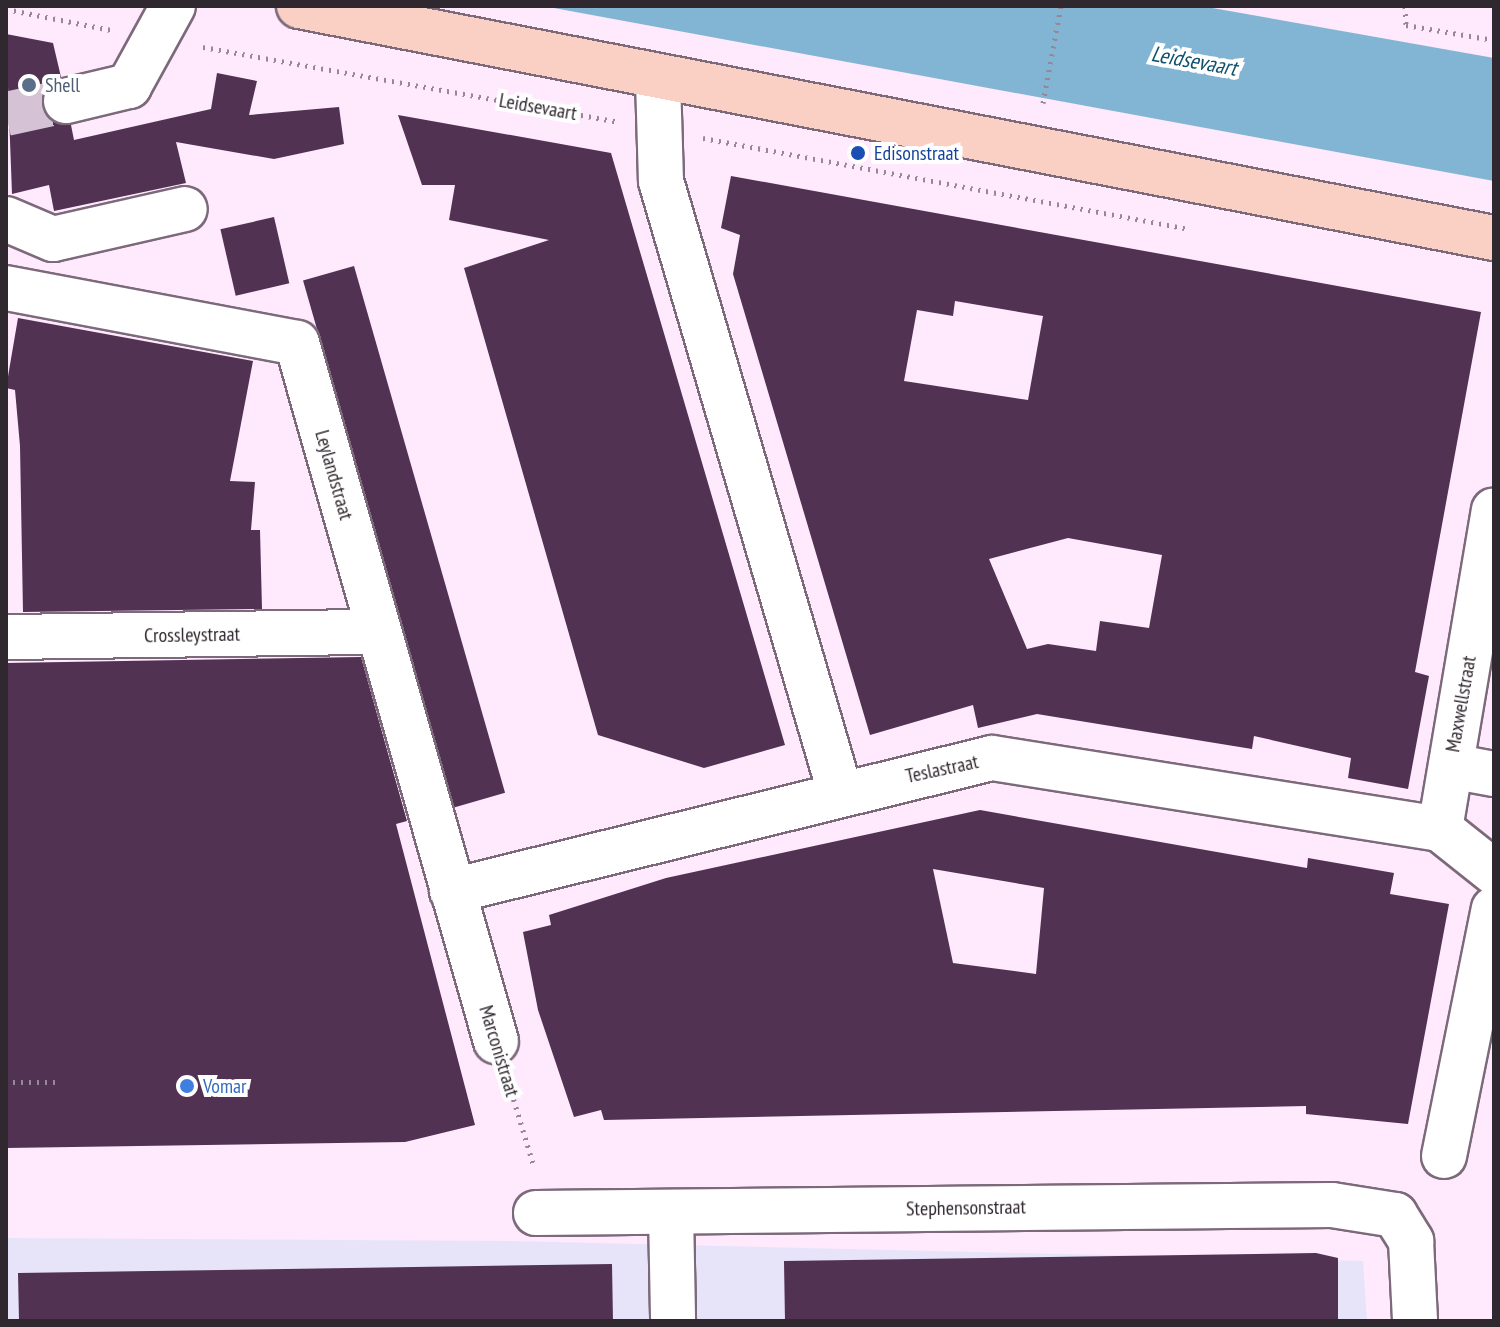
<!DOCTYPE html>
<style>
body{margin:0}
#map{position:relative;width:1500px;height:1327px;overflow:hidden;background:#fee9fd;font-family:"PT Sans Narrow",sans-serif}
div>[style]{position:absolute}
[style*='--x']{left:calc(var(--x)*1px);top:calc(var(--y)*1px);width:calc(var(--w)*1px);rotate:calc(var(--a)*1deg)}
.industrial>*{inset:0;background:#e7e4fa}
.water>*{inset:0;background:#82b5d3}
.building>*{inset:0;background:#523252;transform-origin:0 0}
.minor-tunnel>*{height:44px;margin-top:-22px;transform-origin:0;background:repeating-linear-gradient(90deg,#d5c2d4 0 44px,transparent 0 66px)}
.path>*{height:5px;margin-top:-2.5px;transform-origin:0;background:repeating-linear-gradient(90deg,#958794 0 2px,transparent 0 8px)}
.roads{filter:drop-shadow(2px 0 #7c6a7b) drop-shadow(-2px 0 #7c6a7b) drop-shadow(0 2px #7c6a7b) drop-shadow(0 -2px #7c6a7b)}
.minor>*{height:44px;margin:-22px;padding:0 22px;transform-origin:22px;border-radius:22px;background:#fff}
.major>*{height:44px;margin:-22px;padding:0 22px;transform-origin:22px;border-radius:22px;background:#fad0c4}
.dots>*{width:22px;height:22px;translate:-50% -50%;box-sizing:border-box;border:4px solid #fff;border-radius:50%}
span{translate:-50% -50%;white-space:nowrap;text-align:center;line-height:1.15;-webkit-text-stroke:8px #fff;paint-order:stroke}
.service-label{font-size:20px;color:#4e5e75}
.left{translate:0 -50%;text-align:left}
.street-label{font-size:20px;color:#30282f}
.transit-label{font-size:20px;color:#164399}
.shop-label{font-size:20px;color:#366cbe}
.water-label{font-size:22px;color:#0f516e;font-style:italic}
.frame{position:absolute;inset:0;border:8px solid #30282f;pointer-events:none}
</style>
<div id="map">
<div class="industrial">
<i style="clip-path:polygon(6px 1238px,510px 1241px,1363px 1261px,1367px 1321px,6px 1321px)"></i>
</div>
<div class="water">
<i style="clip-path:polygon(543px 6px,1201px 6px,1494px 58px,1494px 181px)"></i>
</div>
<div class="building">
<i style="clip-path:polygon(6px 34px,53px 43px,61px 77px,48px 83px,42px 106px,48px 119px,71px 125px,74px 140px,211px 109px,217px 73px,257px 81px,249px 115px,339px 107px,344px 144px,274px 159px,176px 142px,186px 183px,54px 211px,49px 185px,12px 194px)"></i>
<i style="clip-path:polygon(398px 115px,611px 153px,785px 745px,704px 768px,598px 735px,464px 268px,549px 240px,449px 220px,455px 185px,422px 185px)"></i>
<i style="clip-path:polygon(evenodd,731px 176px,1481px 312px,1415px 672px,1429px 676px,1408px 789px,1348px 778px,1351px 758px,1254px 736px,1252px 749px,1037px 714px,978px 728px,973px 705px,870px 735px,733px 274px,740px 235px,721px 228px,731px 176px,955px 301px,1043px 316px,1028px 400px,904px 381px,917px 310px,953px 316px,955px 301px,731px 176px,1068px 538px,1162px 555px,1149px 628px,1100px 621px,1096px 651px,1048px 644px,1027px 649px,989px 559px,1068px 538px)"></i>
<i style="left:274px;top:217px;width:68px;height:55px;rotate:77deg"></i>
<i style="left:354px;top:266px;width:548px;height:53px;rotate:74deg"></i>
<i style="clip-path:polygon(18px 318px,253px 361px,230px 481px,255px 482px,251px 530px,260px 530px,262px 609px,23px 612px,20px 446px,15px 390px,6px 388px)"></i>
<i style="clip-path:polygon(361px 657px,407px 821px,396px 824px,475px 1125px,405px 1142px,6px 1148px,6px 663px)"></i>
<i style="clip-path:polygon(evenodd,980px 810px,1307px 868px,1308px 858px,1394px 873px,1390px 894px,1449px 904px,1408px 1124px,1306px 1114px,1306px 1106px,604px 1120px,601px 1110px,574px 1117px,538px 1010px,523px 932px,551px 925px,549px 915px,666px 878px,980px 810px,933px 869px,1044px 888px,1036px 974px,953px 963px,933px 869px)"></i>
<i style="clip-path:polygon(1316px 1253px,1338px 1258px,1338px 1321px,785px 1321px,784px 1261px)"></i>
<i style="clip-path:polygon(612px 1264px,613px 1321px,19px 1321px,18px 1273px)"></i>
</div>
<div class="minor-tunnel">
<i style="--x:6;--y:114;--w:61;--a:-12.2"></i>
</div>
<div class="path">
<i style="--x:1405;--y:6;--w:19;--a:87"></i>
<i style="--x:1406;--y:25;--w:89;--a:9.7"></i>
<i style="--x:6;--y:9;--w:107;--a:11.3"></i>
<i style="--x:203;--y:47;--w:419;--a:10.2"></i>
<i style="--x:1043;--y:103;--w:99;--a:-79.5"></i>
<i style="--x:703;--y:138;--w:494;--a:10.6"></i>
<i style="--x:13;--y:1082;--w:45;--a:0"></i>
<i style="--x:509;--y:1084;--w:87;--a:73.2"></i>
</div>
<div class="roads">
<div class="minor">
<i style="--x:658;--y:80;--w:101;--a:88.3"></i>
<i style="--x:661;--y:181;--w:637;--a:73.67"></i>
<i style="--x:66;--y:101;--w:65;--a:-13.4"></i>
<i style="--x:129;--y:86;--w:91;--a:-61.2"></i>
<i style="--x:6;--y:219;--w:51;--a:23.1"></i>
<i style="--x:53;--y:239;--w:135;--a:-12.8"></i>
<i style="--x:6;--y:288;--w:296;--a:10.7"></i>
<i style="--x:297;--y:343;--w:726;--a:74.09"></i>
<i style="--x:6;--y:637;--w:372;--a:-0.8"></i>
<i style="--x:1451;--y:766;--w:44;--a:10.5"></i>
<i style="--x:1440;--y:829;--w:323;--a:-80.4"></i>
<i style="--x:452;--y:891;--w:556;--a:-13.84"></i>
<i style="--x:992;--y:758;--w:454;--a:9"></i>
<i style="--x:1440;--y:829;--w:69;--a:38.5"></i>
<i style="--x:1444;--y:1156;--w:252;--a:-78.6"></i>
<i style="--x:671;--y:1212;--w:109;--a:88.9"></i>
<i style="--x:536;--y:1213;--w:796;--a:-0.58"></i>
<i style="--x:1332;--y:1205;--w:64;--a:9"></i>
<i style="--x:1395;--y:1215;--w:31;--a:58"></i>
<i style="--x:1411;--y:1241;--w:80;--a:87.1"></i>
</div>
<div class="major">
<i style="--x:299;--y:6;--w:1217;--a:10.99"></i>
</div>
</div>
<div class="dots">
<i style="left:29px;top:85px;background:#5c6f8a"></i>
<i style="left:858px;top:153px;background:#1a4fb4"></i>
<i style="left:187px;top:1086px;background:#3f7fe0"></i>
</div>
<div class="service-label">
<span class="left" style="left:45px;top:85px">Shell</span>
</div>
<div class="street-label">
<span style="left:538px;top:107px;rotate:10deg">Leidsevaart</span>
<span style="left:334px;top:475px;rotate:74deg">Leylandstraat</span>
<span style="left:192px;top:635px;rotate:-1deg">Crossleystraat</span>
<span style="left:1461px;top:704px;rotate:-80deg">Maxwellstraat</span>
<span style="left:942px;top:769px;rotate:-12deg">Teslastraat</span>
<span style="left:499px;top:1051px;rotate:73deg">Marconistraat</span>
<span style="left:966px;top:1208px;rotate:-1deg">Stephensonstraat</span>
</div>
<div class="transit-label">
<span class="left" style="left:874px;top:153px">Edisonstraat</span>
</div>
<div class="shop-label">
<span class="left" style="left:203px;top:1086px">Vomar</span>
</div>
<div class="water-label">
<span style="left:1194px;top:61px;rotate:10deg">Leidsevaart</span>
</div>
<div class="frame"></div>
</div>
